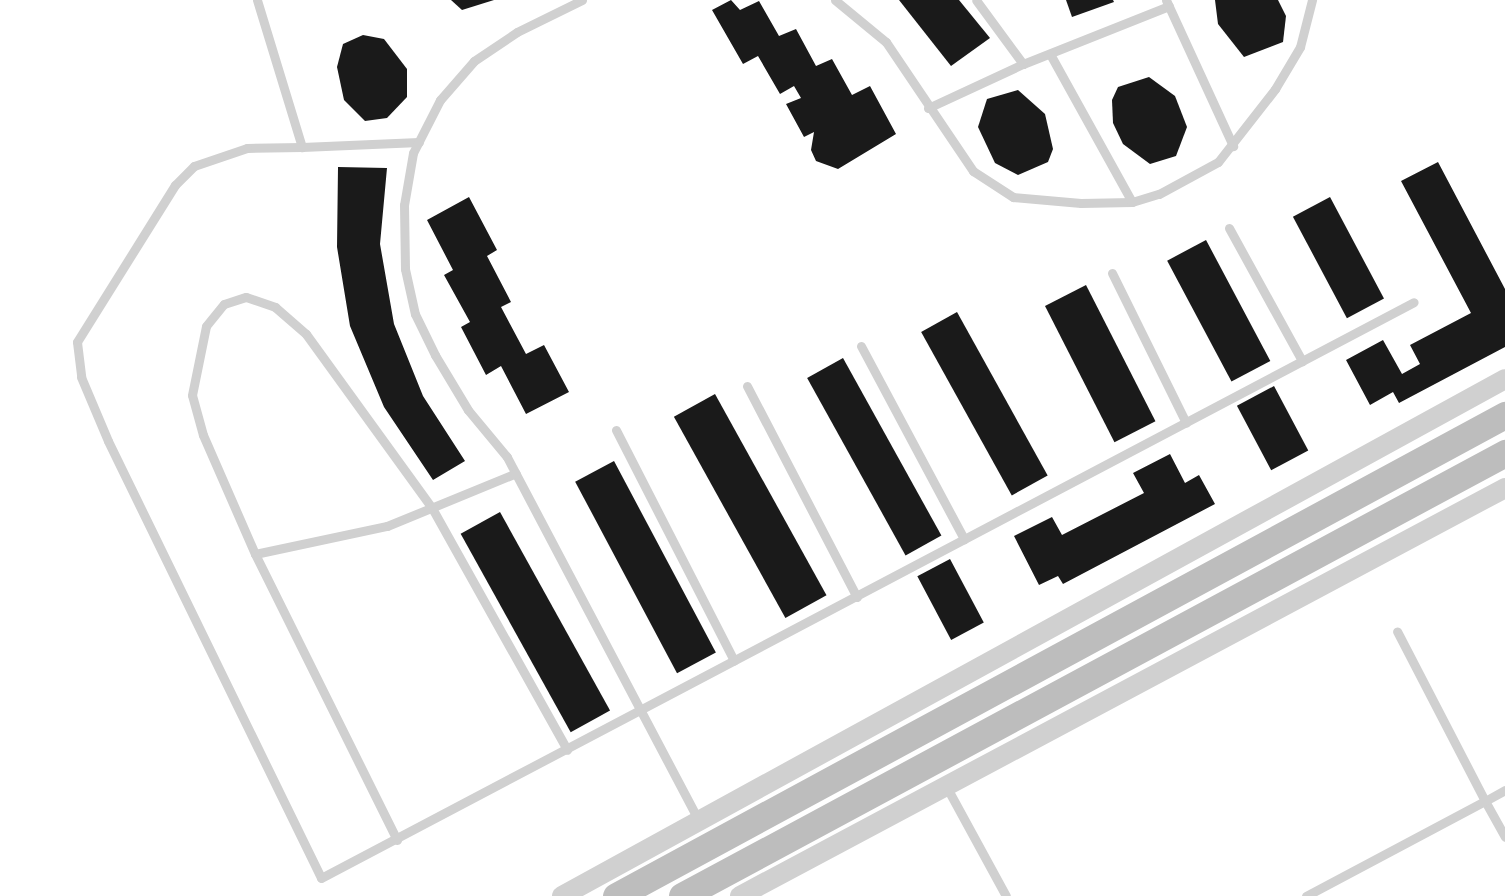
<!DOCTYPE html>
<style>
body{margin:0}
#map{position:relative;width:1505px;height:896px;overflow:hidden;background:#fff;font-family:Karla,sans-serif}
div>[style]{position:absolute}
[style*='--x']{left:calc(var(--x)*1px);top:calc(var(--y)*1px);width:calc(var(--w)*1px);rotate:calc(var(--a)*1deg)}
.building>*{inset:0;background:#1a1a1a;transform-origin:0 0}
.lane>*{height:9px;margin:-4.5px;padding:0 4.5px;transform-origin:4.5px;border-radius:4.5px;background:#d0d0d0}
.street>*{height:20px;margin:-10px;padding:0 10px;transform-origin:10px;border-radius:10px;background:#d0d0d0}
.secondary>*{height:27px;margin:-13.5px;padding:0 13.5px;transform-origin:13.5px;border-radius:13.5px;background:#bdbdbd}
span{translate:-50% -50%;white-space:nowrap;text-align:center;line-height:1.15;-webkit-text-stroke:6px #fff;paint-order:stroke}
</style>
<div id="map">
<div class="building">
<i style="clip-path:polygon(451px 0,494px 0,462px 10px)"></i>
<i style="clip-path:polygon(731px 0,740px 10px,759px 1px,779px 36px,796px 29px,816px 66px,832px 59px,852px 95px,870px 86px,896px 134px,838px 169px,816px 161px,811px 150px,814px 132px,804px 137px,786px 104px,801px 98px,794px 86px,780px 94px,758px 56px,743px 64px,712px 10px)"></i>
<i style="clip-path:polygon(899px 0,959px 0,990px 38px,951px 66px)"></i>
<i style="clip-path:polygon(1066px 0,1113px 0,1114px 2px,1072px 17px)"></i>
<i style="clip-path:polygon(1215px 0,1278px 0,1286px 16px,1283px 42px,1244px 57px,1218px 24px)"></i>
<i style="clip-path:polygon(363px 35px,384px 39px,407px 69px,407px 97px,387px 118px,365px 121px,344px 100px,337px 67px,343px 44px)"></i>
<i style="clip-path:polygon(1149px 77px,1175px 96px,1187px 127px,1176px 156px,1150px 164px,1123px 144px,1113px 123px,1112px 100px,1118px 87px)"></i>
<i style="clip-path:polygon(1018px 90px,1045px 114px,1053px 149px,1048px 162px,1018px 175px,995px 163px,978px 127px,987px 99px)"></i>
<i style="clip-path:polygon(1438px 162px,1505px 289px,1505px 347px,1399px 403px,1393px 392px,1370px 405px,1346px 360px,1383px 340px,1402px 374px,1420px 364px,1410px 345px,1471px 313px,1401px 181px)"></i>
<i style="clip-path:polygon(338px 167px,387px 168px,380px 244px,394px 324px,423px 396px,465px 461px,433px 480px,384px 407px,350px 326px,337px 247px)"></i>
<i style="clip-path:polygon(469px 197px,497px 250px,487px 256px,511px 302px,501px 307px,526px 354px,544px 345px,569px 392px,526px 414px,501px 366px,486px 375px,461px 327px,470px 322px,444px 275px,453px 270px,427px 220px)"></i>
<i style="left:1330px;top:197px;width:115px;height:42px;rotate:62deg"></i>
<i style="left:1206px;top:240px;width:137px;height:44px;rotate:62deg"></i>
<i style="left:1086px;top:285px;width:153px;height:46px;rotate:63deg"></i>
<i style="left:957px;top:312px;width:187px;height:41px;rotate:61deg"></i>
<i style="left:843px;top:358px;width:203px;height:41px;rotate:61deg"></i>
<i style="left:1274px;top:386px;width:73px;height:42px;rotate:62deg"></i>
<i style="left:715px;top:394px;width:230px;height:47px;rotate:61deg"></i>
<i style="clip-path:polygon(1170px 454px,1185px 483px,1199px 475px,1215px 504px,1063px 584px,1058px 576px,1039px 585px,1014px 536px,1052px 517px,1062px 535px,1144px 493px,1133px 473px)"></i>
<i style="left:614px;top:461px;width:217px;height:44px;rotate:62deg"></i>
<i style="left:500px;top:512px;width:227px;height:45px;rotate:61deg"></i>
<i style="left:950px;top:559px;width:72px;height:37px;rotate:62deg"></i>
</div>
<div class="lane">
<i style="--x:257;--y:0;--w:154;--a:73"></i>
<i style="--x:302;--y:147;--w:117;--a:-2.4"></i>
<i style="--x:582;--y:0;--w:72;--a:153.8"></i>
<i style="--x:517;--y:32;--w:52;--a:146"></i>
<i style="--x:474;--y:61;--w:52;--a:131.1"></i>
<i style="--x:440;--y:100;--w:59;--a:117"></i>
<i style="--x:413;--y:153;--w:53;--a:99.8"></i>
<i style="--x:404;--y:205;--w:64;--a:89.1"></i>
<i style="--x:405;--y:269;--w:46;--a:77.5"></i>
<i style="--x:415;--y:314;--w:46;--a:64"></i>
<i style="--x:435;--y:355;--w:64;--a:59"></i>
<i style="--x:468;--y:410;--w:61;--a:50.3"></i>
<i style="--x:507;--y:457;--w:412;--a:62.2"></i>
<i style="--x:835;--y:0;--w:66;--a:39.5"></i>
<i style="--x:886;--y:42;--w:156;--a:56"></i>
<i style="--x:973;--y:171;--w:48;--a:33"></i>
<i style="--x:1013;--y:197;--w:68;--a:5"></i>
<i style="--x:1081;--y:203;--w:51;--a:-1.1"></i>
<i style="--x:1132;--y:202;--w:28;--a:-17"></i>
<i style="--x:1159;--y:194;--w:67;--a:-28.5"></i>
<i style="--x:1218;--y:162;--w:93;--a:-52"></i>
<i style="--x:1275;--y:89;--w:49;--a:-59.2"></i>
<i style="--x:1300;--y:47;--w:49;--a:-75.7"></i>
<i style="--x:1166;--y:0;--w:161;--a:65.3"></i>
<i style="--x:1050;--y:54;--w:169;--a:61"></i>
<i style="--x:1023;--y:64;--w:157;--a:-21.7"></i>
<i style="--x:928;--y:108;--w:105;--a:-24.9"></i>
<i style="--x:1023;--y:64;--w:79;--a:-126.3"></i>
<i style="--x:302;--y:147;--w:55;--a:179"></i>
<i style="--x:247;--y:148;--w:56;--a:161.2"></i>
<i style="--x:194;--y:166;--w:27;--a:135"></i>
<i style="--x:175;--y:185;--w:185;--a:122"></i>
<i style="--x:77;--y:342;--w:35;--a:83"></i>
<i style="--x:81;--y:377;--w:69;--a:67.1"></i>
<i style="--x:108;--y:441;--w:486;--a:64"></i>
<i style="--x:321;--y:878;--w:1235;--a:-27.79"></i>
<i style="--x:1229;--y:228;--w:152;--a:61.2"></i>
<i style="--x:1112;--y:273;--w:167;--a:63.7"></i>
<i style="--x:861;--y:346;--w:219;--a:61.9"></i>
<i style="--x:747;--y:386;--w:238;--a:62.5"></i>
<i style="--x:616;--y:430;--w:259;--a:62.9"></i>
<i style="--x:255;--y:554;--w:130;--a:-113.6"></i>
<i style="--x:203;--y:435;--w:41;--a:-105.4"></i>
<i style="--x:192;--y:395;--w:70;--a:-78.5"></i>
<i style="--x:206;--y:326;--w:28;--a:-51"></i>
<i style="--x:224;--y:304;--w:23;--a:-18"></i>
<i style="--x:246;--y:297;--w:31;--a:19"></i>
<i style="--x:275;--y:307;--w:41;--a:41.1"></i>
<i style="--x:306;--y:334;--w:215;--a:54.1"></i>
<i style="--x:432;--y:508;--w:277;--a:60.8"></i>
<i style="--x:946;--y:786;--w:125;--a:61.4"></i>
<i style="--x:1505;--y:790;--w:23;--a:151"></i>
<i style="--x:1485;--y:801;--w:41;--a:60.9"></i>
<i style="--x:397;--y:840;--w:319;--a:-116.4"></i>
<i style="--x:255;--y:554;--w:135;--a:-12"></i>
<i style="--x:387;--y:526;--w:139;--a:-22.3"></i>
<i style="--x:1306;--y:896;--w:203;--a:-28"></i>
<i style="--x:1485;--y:801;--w:191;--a:-117.4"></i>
</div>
<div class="street">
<i style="--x:562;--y:896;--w:1075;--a:-28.73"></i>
<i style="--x:740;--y:896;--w:867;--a:-28.07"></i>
</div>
<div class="secondary">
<i style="--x:616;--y:896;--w:1011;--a:-28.42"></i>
<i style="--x:682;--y:896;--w:935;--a:-28.29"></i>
</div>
</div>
